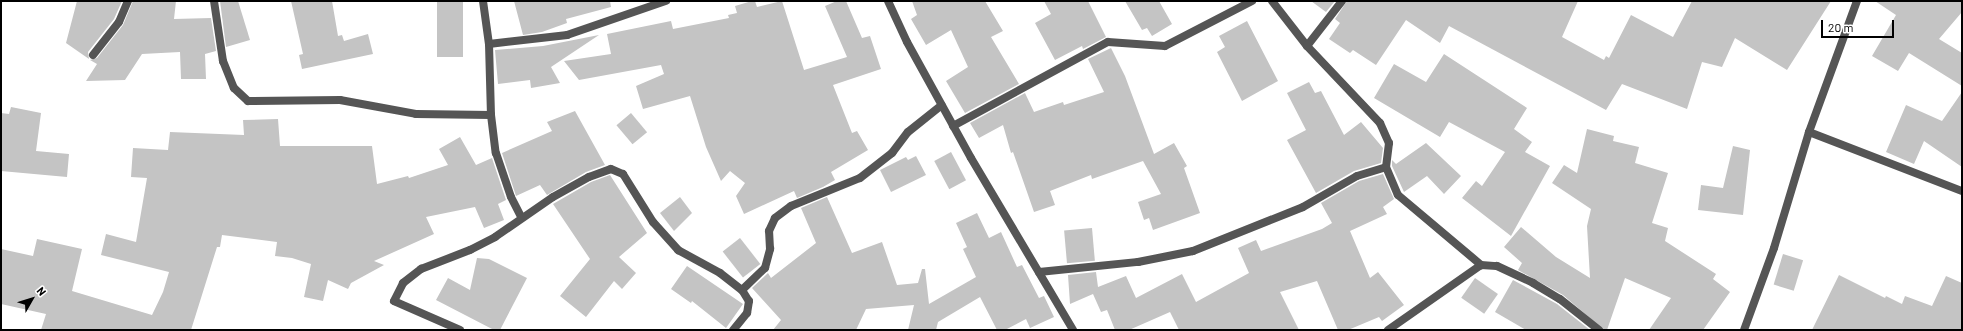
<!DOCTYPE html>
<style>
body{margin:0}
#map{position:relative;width:1963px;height:331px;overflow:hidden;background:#fff;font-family:Barlow,sans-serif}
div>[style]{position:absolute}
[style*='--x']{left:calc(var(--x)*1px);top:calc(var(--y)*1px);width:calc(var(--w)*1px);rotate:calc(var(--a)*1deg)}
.building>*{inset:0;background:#c4c4c4;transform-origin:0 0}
.street>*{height:8px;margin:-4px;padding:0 4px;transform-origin:4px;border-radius:4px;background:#555}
span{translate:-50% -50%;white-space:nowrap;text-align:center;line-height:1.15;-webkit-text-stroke:3px #fff;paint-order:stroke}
.frame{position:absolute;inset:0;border:2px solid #000;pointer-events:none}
.north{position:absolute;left:12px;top:279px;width:40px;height:40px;-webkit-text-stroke:3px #fff;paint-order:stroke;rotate:51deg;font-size:11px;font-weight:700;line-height:16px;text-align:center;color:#000}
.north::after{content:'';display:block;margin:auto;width:14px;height:18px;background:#000;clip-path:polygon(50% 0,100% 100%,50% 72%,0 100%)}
.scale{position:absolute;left:1821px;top:20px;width:73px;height:18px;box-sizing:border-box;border:2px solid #000;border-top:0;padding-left:5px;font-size:12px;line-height:14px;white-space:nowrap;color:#000;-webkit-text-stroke:3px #fff;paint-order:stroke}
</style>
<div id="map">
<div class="building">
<i style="clip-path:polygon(77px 1px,122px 1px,114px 19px,88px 52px,89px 59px,66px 43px)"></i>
<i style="clip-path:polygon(133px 1px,176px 1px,174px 19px,211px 18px,216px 51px,205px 54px,206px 79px,181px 79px,180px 52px,142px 54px,125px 80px,86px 81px,97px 64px,90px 60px,97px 58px,123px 25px)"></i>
<i style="clip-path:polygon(220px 1px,238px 1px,250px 40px,226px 47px)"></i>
<i style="clip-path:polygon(291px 1px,332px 1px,338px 36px,342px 35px,344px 41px,368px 34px,373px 54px,302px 69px,299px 55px,303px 54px)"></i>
<i style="left:437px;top:1px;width:26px;height:56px"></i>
<i style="clip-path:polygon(514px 1px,610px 1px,611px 7px,566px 19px,567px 23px,542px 32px,523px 35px)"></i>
<i style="clip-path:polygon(752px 1px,755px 1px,757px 7px,782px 1px,804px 70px,847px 57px,825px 6px,837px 1px,846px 1px,862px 38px,870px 36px,881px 69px,833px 85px,852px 133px,857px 131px,868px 150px,831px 172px,835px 180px,823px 187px,797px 198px,794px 191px,744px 214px,736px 196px,745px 183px,730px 171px,721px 181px,706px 147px,690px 96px,643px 109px,636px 86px,664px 74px,661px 65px,579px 80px,564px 61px,611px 54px,607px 34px,671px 21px,673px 29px,729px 18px,728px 15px,737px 13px,735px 6px)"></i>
<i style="clip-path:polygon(912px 1px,985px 1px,1003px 31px,991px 37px,1019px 84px,965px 113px,946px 81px,968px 67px,951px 30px,926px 45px,911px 19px,917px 15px)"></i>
<i style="clip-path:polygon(1044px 1px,1088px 1px,1106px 37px,1083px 49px,1082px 46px,1055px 60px,1035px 23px,1051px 14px)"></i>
<i style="clip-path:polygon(1125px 1px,1159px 1px,1172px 24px,1152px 36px,1147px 28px,1142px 30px)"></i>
<i style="clip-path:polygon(1311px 1px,1335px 1px,1326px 12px)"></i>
<i style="clip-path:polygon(1347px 1px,1578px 1px,1562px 37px,1604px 60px,1606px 56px,1609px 58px,1631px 15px,1673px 37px,1692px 1px,1831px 1px,1787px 70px,1735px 38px,1722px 67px,1702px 62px,1687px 109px,1622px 84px,1606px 110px,1449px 26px,1440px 43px,1406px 20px,1376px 65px,1353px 50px,1350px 53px,1329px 39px,1340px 23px,1335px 19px)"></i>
<i style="clip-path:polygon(1875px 1px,1962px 1px,1962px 12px,1939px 39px,1962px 53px,1962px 86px,1909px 53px,1898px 71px,1872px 56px,1896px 15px)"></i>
<i style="clip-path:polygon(1247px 21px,1278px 81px,1242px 101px,1217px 52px,1225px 47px,1219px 36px)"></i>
<i style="clip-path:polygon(599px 35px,551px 67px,560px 83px,531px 88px,530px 80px,498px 84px,495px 50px,543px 46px)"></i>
<i style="clip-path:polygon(1111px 48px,1125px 76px,1154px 154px,1174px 143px,1187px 166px,1184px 168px,1200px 213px,1153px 230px,1149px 218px,1144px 220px,1138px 202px,1161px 194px,1143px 161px,1092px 179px,1091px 175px,1050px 191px,1055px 205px,1034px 212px,1013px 152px,1011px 153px,1003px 125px,979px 138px,970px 123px,1025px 93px,1034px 112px,1063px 102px,1064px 105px,1104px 92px,1088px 59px)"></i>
<i style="clip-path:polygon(1444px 54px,1527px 108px,1514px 129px,1532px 142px,1525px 152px,1550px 166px,1511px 236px,1462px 198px,1476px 181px,1482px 186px,1505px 152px,1449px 122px,1440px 137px,1374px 98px,1394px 64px,1426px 82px)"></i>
<i style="clip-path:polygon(1309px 82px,1315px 93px,1321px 91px,1344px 135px,1361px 122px,1383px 148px,1381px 163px,1354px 171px,1316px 193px,1287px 140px,1306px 130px,1287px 93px)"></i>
<i style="clip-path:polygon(1962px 92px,1962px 167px,1924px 141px,1914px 164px,1886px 152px,1906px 105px,1942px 121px)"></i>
<i style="clip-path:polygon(11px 107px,41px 113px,36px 151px,69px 154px,67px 177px,1px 171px,1px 113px,9px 114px)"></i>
<i style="clip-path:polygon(575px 111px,605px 165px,586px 172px,547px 195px,540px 185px,516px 196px,502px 153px,552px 131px,547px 122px)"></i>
<i style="left:631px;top:113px;width:25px;height:19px;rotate:50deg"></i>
<i style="clip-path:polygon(278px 119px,280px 146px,372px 146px,377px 184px,408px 176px,409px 178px,448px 165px,439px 149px,460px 137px,476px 165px,492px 158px,506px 200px,498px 204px,504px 220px,484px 228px,475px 207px,426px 217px,434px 234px,374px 261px,384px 265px,351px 283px,348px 289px,328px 280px,323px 301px,304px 297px,311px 264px,292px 258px,275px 256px,277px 242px,222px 235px,220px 247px,217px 247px,191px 330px,41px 330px,46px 314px,1px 304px,1px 249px,33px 256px,37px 239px,82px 249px,72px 291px,152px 315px,163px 292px,169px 272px,101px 255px,106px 234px,136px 242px,147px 178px,131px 177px,133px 148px,168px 150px,170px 132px,244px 135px,243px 120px)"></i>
<i style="clip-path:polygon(1587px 129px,1614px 136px,1613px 141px,1639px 147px,1635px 163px,1668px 173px,1652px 223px,1668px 228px,1665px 241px,1716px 274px,1713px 279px,1730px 292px,1703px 330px,1649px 330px,1671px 298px,1625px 278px,1607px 330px,1604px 330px,1563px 295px,1518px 270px,1522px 263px,1504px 247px,1521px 227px,1556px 257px,1590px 278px,1587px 226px,1591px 209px,1552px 183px,1564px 165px,1577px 173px)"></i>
<i style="clip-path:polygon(1426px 143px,1461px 176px,1444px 194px,1427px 176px,1404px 192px,1392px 166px,1392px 160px,1396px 164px)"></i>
<i style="clip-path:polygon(1733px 146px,1750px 150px,1743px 215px,1698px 210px,1701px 185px,1723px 188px)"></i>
<i style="left:951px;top:152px;width:32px;height:19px;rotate:62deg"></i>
<i style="clip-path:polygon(916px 156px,926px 175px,891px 192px,880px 170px,906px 157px,908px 160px)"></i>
<i style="clip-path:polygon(1383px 174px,1394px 199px,1383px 207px,1387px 214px,1350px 231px,1370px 278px,1378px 272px,1404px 305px,1382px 321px,1379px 317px,1348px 330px,1338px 330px,1317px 281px,1280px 292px,1299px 330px,1179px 330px,1170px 312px,1129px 330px,1115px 330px,1107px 310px,1101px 312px,1093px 294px,1070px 304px,1068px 275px,1096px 272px,1098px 287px,1126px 276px,1136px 298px,1182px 274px,1196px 302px,1249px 273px,1238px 248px,1256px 240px,1261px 251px,1322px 229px,1332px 223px,1321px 203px,1359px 181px)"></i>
<i style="clip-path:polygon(610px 175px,647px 233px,619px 257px,636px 273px,622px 289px,614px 281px,586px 317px,560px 296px,590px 259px,553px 204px,591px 182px)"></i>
<i style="clip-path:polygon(680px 197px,692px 213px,674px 231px,660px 213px)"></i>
<i style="clip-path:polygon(827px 197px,852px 253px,882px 242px,897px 285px,918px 283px,922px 269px,925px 269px,929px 304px,976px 277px,963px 249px,967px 247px,956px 223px,977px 213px,989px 238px,1001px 232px,1017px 267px,1022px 265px,1039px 298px,1044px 296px,1054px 317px,1030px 328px,1026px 319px,1005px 330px,997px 330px,980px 297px,938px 322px,936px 330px,908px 330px,914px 305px,866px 309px,856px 330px,773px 330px,781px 320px,752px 288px,768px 273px,771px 278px,816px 243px,801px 208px)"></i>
<i style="left:1092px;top:228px;width:33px;height:28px;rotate:85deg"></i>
<i style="left:740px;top:238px;width:33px;height:22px;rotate:52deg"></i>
<i style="left:1783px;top:254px;width:21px;height:32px;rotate:17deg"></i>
<i style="clip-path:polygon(477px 258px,489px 259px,527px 278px,500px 330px,494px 330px,436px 300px,448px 278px,470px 290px)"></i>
<i style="clip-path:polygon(687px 266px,743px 304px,726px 328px,692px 301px,691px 303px,671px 289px)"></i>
<i style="clip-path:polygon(1839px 275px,1885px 298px,1886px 296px,1902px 304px,1905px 296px,1932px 306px,1946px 276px,1962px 283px,1962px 330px,1812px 330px)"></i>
<i style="left:1475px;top:278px;width:28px;height:24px;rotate:35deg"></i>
<i style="clip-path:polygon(1513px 280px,1557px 304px,1590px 330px,1526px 330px,1495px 312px)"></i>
</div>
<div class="street">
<i style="--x:214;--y:1;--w:61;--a:81.5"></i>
<i style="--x:223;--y:61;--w:29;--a:68"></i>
<i style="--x:234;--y:88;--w:19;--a:43"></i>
<i style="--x:248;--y:101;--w:92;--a:-0.6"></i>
<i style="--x:340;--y:100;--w:77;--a:10.4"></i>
<i style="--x:416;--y:114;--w:75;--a:0.8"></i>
<i style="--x:483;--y:1;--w:43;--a:82.1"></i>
<i style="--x:489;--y:44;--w:71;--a:88.4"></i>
<i style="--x:491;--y:115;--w:38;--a:83"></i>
<i style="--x:496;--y:153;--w:46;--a:71.2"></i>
<i style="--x:511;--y:197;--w:22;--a:63"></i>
<i style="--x:888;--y:1;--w:45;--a:65.1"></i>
<i style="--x:907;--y:42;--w:132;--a:61.1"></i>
<i style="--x:971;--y:158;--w:200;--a:59.3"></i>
<i style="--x:1272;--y:1;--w:57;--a:52.1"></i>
<i style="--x:1307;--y:46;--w:106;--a:46.5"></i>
<i style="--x:1380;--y:123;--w:22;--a:66"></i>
<i style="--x:1389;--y:143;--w:24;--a:97"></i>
<i style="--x:1386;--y:167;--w:30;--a:67"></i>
<i style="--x:1398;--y:195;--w:109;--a:40.1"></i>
<i style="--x:489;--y:44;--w:79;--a:-6.6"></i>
<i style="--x:567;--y:35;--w:105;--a:-19"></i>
<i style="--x:1307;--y:46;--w:57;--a:-52.1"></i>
<i style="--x:93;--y:55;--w:42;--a:-51.8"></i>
<i style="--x:119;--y:22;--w:23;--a:-67"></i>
<i style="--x:953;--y:126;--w:176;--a:-28.5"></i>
<i style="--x:1108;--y:42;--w:57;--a:4"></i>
<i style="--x:1165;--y:46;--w:98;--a:-27.3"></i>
<i style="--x:1809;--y:132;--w:164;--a:21.1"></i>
<i style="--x:1039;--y:272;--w:100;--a:-5.8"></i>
<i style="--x:1138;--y:262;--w:56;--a:-11.3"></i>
<i style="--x:1193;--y:251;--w:118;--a:-21.8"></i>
<i style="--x:1303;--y:207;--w:62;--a:-29.9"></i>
<i style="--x:1357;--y:176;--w:30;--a:-17"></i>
<i style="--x:742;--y:290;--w:32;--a:-44"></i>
<i style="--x:765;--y:268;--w:20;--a:-75"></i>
<i style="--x:770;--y:249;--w:18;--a:-93"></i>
<i style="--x:769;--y:231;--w:14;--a:-65"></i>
<i style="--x:775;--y:218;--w:20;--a:-37"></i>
<i style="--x:791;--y:206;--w:74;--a:-22.1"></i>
<i style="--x:860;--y:178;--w:41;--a:-38"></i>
<i style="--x:892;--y:153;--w:26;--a:-53"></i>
<i style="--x:908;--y:132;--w:43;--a:-38.5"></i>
<i style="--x:460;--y:330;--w:72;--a:-156.3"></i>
<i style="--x:394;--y:301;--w:20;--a:-63"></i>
<i style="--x:403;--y:283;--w:23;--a:-38"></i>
<i style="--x:421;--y:269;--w:53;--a:-21.2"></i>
<i style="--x:470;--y:250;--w:28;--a:-27"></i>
<i style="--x:495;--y:237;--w:70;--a:-34.6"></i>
<i style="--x:553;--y:197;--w:41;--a:-29.1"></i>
<i style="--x:589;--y:177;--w:23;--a:-20"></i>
<i style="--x:611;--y:169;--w:13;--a:23"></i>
<i style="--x:623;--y:174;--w:57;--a:58"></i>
<i style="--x:653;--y:222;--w:38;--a:48"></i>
<i style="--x:678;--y:250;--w:48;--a:28.7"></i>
<i style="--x:720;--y:273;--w:28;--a:38"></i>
<i style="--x:742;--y:290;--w:13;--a:58"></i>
<i style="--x:749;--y:301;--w:12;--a:99"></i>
<i style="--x:747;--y:313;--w:22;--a:129"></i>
<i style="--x:1388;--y:330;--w:113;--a:-35"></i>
<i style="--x:1481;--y:265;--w:16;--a:4"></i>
<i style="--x:1497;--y:266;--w:40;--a:25"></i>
<i style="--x:1533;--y:283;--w:31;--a:31"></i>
<i style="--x:1560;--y:299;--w:50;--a:38.5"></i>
<i style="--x:1744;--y:330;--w:87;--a:-69.9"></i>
<i style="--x:1774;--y:248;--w:121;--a:-73.2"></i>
<i style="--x:1809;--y:132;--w:140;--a:-69.9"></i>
</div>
<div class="frame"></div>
<div class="north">N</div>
<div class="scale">20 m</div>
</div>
